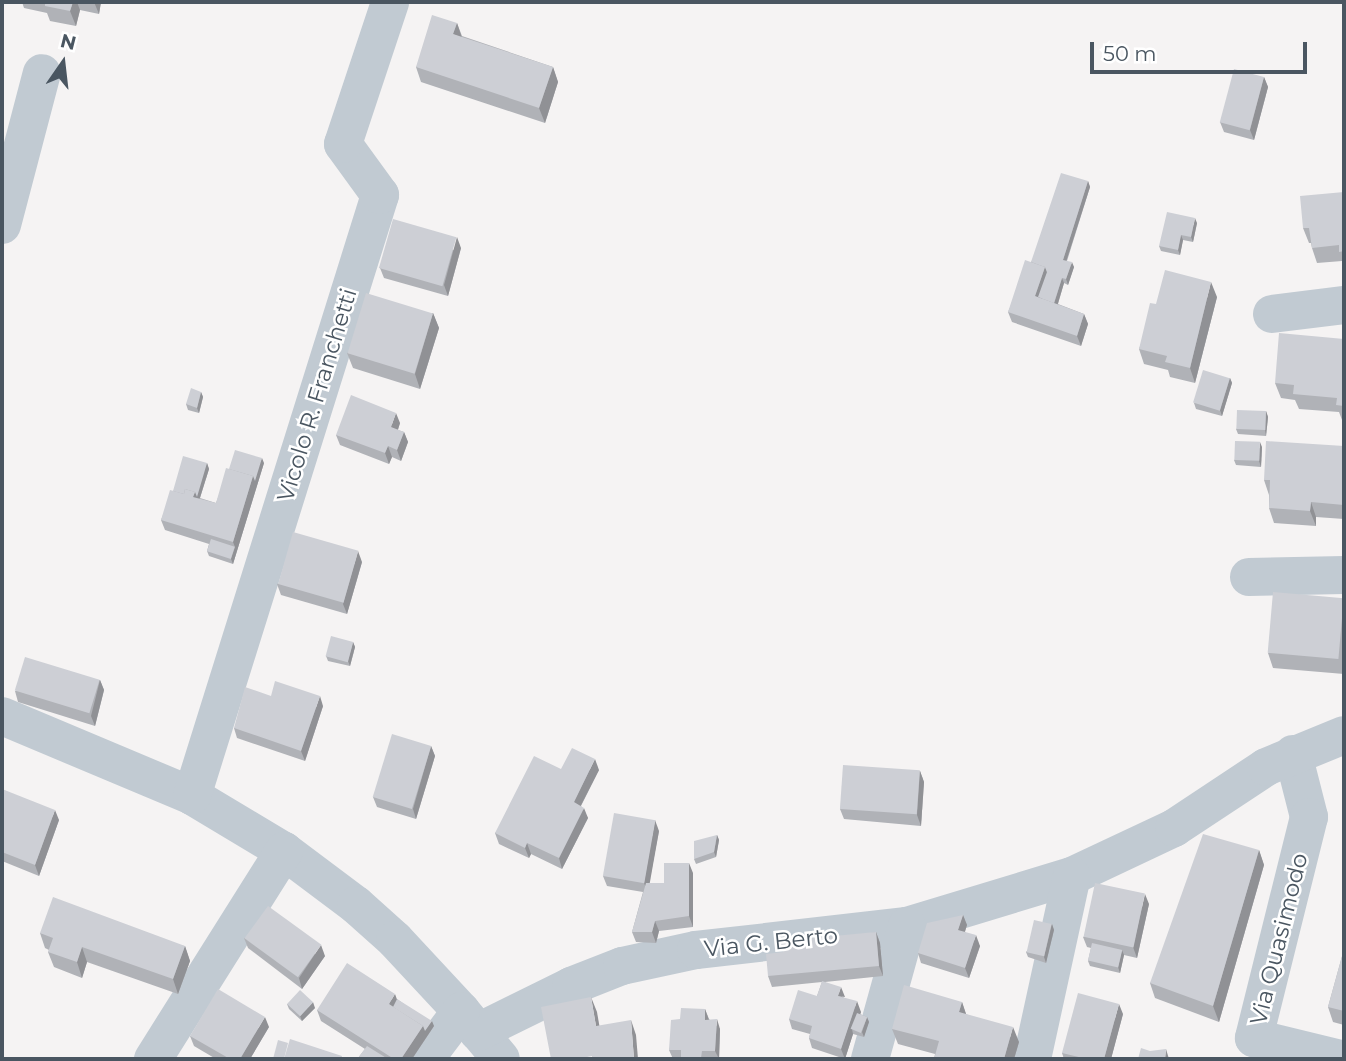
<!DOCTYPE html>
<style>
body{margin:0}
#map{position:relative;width:1346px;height:1061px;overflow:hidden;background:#f5f3f3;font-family:Montserrat,sans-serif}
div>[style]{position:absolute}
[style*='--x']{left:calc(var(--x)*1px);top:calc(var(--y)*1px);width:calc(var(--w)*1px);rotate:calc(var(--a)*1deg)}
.minor>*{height:38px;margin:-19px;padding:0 19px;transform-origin:19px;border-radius:19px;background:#c1cad2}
.wall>*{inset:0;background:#b0b2b7}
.shaded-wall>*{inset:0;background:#909195}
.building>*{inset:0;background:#cdcfd5;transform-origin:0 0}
span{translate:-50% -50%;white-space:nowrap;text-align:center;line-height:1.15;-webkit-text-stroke:5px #fff;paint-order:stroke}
.street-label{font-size:23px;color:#4a5661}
.frame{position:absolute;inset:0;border:4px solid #4a5661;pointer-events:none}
.north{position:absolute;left:28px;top:28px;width:70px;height:70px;-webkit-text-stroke:5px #fff;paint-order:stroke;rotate:14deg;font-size:19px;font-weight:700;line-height:28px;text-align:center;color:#4a5661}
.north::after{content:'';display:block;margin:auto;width:24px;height:32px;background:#4a5661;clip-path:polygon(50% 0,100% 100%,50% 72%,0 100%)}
.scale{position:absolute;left:1090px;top:42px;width:217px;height:32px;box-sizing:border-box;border:4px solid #4a5661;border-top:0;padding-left:9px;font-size:21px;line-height:24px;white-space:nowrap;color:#4a5661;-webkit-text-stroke:5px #fff;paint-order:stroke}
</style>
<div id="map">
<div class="minor">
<i style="--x:2;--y:225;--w:157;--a:-75.3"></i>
<i style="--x:1272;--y:314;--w:73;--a:-7.1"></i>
<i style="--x:1249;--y:577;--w:95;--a:-1.2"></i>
<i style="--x:2;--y:716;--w:206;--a:22.8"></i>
<i style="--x:192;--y:796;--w:107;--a:30.9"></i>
<i style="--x:284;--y:851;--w:90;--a:36.9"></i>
<i style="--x:356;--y:905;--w:52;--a:41.9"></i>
<i style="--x:395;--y:940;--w:97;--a:47.1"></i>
<i style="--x:461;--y:1011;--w:62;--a:50.2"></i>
<i style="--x:1293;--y:754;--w:65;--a:75.7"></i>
<i style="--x:1309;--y:817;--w:228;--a:104"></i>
<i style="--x:1254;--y:1038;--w:89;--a:13.7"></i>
<i style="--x:192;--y:796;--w:630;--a:-72.63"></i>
<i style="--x:380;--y:195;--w:63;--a:-126"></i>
<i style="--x:343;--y:144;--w:149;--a:-71.6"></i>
<i style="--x:478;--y:1032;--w:104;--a:-26.3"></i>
<i style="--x:571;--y:986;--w:55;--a:-21.4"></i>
<i style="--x:622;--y:966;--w:76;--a:-12.2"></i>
<i style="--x:696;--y:950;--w:212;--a:-6.5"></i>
<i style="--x:907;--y:926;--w:172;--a:-16.9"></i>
<i style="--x:1072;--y:876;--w:113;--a:-25.2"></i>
<i style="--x:1174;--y:828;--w:110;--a:-33.5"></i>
<i style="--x:1266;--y:767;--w:84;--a:-22.3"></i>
<i style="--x:153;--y:1059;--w:246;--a:-57.8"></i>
<i style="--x:425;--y:1059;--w:60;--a:-53.1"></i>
<i style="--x:870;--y:1059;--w:138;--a:-74.5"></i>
<i style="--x:1032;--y:1059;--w:187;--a:-77.7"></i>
</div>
<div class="wall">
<i style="clip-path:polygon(22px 2px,101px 2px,99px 14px,80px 10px,76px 26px,50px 21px,47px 13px,24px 8px)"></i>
<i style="clip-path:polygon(457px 23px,462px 36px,553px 67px,558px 82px,545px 123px,421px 82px,416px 67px)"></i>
<i style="clip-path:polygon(1264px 77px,1268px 87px,1254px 140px,1224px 132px,1220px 122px)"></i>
<i style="clip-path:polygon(1088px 181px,1090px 187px,1067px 261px,1074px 267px,1068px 285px,1064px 283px,1058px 304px,1084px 314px,1088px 324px,1081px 346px,1012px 322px,1008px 312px,1031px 262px)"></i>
<i style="clip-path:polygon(1344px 192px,1344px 266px,1342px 261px,1317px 263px,1312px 248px,1311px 243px,1309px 243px,1303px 228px)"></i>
<i style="clip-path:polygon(1197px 223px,1193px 242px,1183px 240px,1180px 255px,1161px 251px,1159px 246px)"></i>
<i style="clip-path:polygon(461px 248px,448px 296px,384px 278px,380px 268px)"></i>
<i style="clip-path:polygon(1217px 297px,1195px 383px,1170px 377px,1168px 370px,1144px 364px,1139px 349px,1156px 304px)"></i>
<i style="clip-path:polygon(433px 313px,439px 328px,420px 389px,353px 368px,347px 353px)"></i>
<i style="clip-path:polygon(1344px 339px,1344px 420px,1342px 420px,1339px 412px,1299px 409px,1295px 400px,1281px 398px,1275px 383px)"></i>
<i style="clip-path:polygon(1230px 378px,1232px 383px,1222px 416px,1196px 409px,1194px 403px)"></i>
<i style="clip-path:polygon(201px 392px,203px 397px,199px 413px,188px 410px,186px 404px)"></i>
<i style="clip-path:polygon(1266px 411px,1268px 417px,1266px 436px,1238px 434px,1236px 429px)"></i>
<i style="clip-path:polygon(400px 423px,398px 430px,404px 432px,408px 442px,401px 461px,392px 457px,389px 464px,340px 445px,336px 435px)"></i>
<i style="clip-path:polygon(1344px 446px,1344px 519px,1316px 517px,1316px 526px,1274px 523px,1269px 508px,1269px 495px,1264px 480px)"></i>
<i style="clip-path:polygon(1262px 447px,1261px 467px,1236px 465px,1234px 460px)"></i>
<i style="clip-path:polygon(207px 463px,209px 469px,200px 498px,216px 503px,229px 469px,264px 463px,233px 564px,209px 556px,207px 551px,209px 544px,165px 530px,161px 520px,173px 491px)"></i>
<i style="clip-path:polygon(362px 562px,347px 614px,281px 595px,277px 584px)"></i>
<i style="clip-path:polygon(1344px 598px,1344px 674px,1273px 668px,1268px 653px)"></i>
<i style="clip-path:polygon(353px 642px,355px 647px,350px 666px,328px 661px,326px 656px)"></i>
<i style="clip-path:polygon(100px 680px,104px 690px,95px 726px,18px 702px,15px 691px)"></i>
<i style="clip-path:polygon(323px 706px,305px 761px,237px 738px,234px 728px)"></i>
<i style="clip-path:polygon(431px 746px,435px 756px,416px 819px,377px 807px,373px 797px)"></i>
<i style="clip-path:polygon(561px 769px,599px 770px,581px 806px,588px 818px,562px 869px,531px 854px,529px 858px,499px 844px,495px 833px)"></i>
<i style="clip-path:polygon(920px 771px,924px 782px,921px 826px,844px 819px,840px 809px)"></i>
<i style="clip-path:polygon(2px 789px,59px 820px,39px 876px,2px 861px)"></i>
<i style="clip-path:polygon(659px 831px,649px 883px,664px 883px,693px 873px,693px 927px,659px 931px,656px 943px,636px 942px,632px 932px,643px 892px,607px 886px,603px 876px)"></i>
<i style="clip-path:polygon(717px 835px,719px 840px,716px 857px,696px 864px,694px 859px)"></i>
<i style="clip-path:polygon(1259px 850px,1264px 865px,1219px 1022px,1155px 998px,1150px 983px)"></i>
<i style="clip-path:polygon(1149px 904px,1137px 958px,1124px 955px,1120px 973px,1090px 966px,1088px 961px,1091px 948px,1087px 947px,1083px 937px)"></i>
<i style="clip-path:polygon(963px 915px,967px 925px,965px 932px,980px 946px,969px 978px,921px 963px,918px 953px)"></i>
<i style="clip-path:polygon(1052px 924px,1054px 930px,1046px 963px,1028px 957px,1026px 952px)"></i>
<i style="clip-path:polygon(876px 932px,880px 943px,883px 976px,825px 982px,861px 1012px,860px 1014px,867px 1017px,869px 1022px,864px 1037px,853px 1034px,845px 1059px,812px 1048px,809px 1038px,810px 1034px,792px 1029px,789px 1019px,817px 996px,822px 982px,772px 987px,768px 976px,783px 952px)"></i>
<i style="clip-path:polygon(40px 933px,185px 946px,190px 961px,178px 994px,87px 962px,82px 978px,54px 967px,48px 952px,49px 950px,45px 948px)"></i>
<i style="clip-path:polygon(244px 938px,325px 956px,302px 989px,248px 948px)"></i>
<i style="clip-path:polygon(1344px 949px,1344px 1025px,1333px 1022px,1328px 1007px)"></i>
<i style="clip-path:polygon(397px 999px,434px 1026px,412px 1059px,358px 1059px,358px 1058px,365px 1049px,321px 1021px,317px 1010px)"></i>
<i style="clip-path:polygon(962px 1002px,966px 1014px,1019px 1042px,1014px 1059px,934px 1059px,935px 1054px,898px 1044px,892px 1029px)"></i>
<i style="clip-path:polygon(287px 1004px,315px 1008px,302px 1021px,289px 1009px)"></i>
<i style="clip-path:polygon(705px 1009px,709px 1019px,720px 1029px,719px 1059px,673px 1059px,669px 1050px,680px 1019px)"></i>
<i style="clip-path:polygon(1123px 1014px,1111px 1059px,1064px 1059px,1062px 1053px)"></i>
<i style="clip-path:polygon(269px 1027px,250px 1059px,216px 1059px,194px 1046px,190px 1036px)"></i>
</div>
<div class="shaded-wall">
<i style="clip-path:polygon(73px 2px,77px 2px,80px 10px,76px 26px,70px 11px)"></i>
<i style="clip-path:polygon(94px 2px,101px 2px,99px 14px)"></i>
<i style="clip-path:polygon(457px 23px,462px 38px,453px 34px)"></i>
<i style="clip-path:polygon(553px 67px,558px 82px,545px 123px,539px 108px)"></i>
<i style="clip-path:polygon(1264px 77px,1268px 87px,1254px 140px,1250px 130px)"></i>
<i style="clip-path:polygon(1088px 181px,1090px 187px,1065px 265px,1063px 260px)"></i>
<i style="clip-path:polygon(1195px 218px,1197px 223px,1193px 242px,1191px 237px)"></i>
<i style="clip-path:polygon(1181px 235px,1183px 240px,1180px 255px,1178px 250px)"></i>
<i style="clip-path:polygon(457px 237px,461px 248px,448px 296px,444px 285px)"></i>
<i style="clip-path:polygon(1072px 262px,1074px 267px,1068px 285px,1066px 279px)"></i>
<i style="clip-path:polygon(1045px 267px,1049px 278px,1040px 303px,1035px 296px)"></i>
<i style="clip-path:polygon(1062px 278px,1064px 283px,1055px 313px,1053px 307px)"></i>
<i style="clip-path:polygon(1211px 282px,1217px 297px,1195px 383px,1190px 368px)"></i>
<i style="clip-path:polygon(433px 313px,439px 328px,420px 389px,415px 374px)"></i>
<i style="clip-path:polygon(1084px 314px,1088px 324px,1081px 346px,1077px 336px)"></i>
<i style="clip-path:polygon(1230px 378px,1232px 383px,1222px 416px,1220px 410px)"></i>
<i style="clip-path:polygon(201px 392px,203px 397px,199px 413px,197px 408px)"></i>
<i style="clip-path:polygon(1266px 411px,1268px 417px,1266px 436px,1265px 430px)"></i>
<i style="clip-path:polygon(396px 413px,400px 423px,395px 438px,391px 427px)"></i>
<i style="clip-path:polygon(404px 432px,408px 442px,401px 461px,397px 450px)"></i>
<i style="clip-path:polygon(1260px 442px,1262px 447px,1261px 467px,1259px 461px)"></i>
<i style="clip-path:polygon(388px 446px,392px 457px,389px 464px,385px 453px)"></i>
<i style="clip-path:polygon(262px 458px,264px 463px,233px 564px,231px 559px,235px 547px,233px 542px,253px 476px)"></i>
<i style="clip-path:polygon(207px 463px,209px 469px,197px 507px,193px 497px)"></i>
<i style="clip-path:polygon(1311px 502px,1316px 517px,1316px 526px,1310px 511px)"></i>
<i style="clip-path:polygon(358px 551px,362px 562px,347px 614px,343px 604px)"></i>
<i style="clip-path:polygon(353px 642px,355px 647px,350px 666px,348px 661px)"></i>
<i style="clip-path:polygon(100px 680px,104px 690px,95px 726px,91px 716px)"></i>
<i style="clip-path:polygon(320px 696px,323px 706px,305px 761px,301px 751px)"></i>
<i style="clip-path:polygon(431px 746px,435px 756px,416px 819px,413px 809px)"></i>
<i style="clip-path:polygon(595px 759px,599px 770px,577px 813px,574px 802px)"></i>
<i style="clip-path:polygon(920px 771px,924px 782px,921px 826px,917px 815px)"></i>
<i style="clip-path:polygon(584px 808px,588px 818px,562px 869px,559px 858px)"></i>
<i style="clip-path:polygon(55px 810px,59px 820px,39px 876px,35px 865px)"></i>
<i style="clip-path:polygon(655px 820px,659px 831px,648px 893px,644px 883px)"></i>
<i style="clip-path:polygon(717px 835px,719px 840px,716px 857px,714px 852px)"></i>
<i style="clip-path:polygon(527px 843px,531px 854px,529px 858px,525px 848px)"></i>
<i style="clip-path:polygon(1259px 850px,1264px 865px,1219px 1022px,1213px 1006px)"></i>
<i style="clip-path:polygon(689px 863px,693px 873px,693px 927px,689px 916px)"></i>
<i style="clip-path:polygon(1145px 894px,1149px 904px,1137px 958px,1133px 947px)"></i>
<i style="clip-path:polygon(963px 915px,967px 925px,962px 940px,958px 930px)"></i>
<i style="clip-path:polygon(655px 921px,659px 931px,656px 943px,652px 932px)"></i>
<i style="clip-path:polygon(1052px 924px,1054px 930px,1046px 963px,1044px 957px)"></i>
<i style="clip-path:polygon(876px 932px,880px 943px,883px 976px,879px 966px)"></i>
<i style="clip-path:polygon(976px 935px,980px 946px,969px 978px,965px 968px)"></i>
<i style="clip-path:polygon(321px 945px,325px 956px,302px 989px,299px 978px)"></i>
<i style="clip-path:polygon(185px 946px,190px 961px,178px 994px,173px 979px)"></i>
<i style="clip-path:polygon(82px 947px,87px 962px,82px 978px,77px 962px)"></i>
<i style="clip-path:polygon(1122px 950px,1124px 955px,1120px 973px,1118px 967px)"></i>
<i style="clip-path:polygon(841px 987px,845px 997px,838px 996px)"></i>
<i style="clip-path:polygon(395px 994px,399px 1005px,395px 1012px,389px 1004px)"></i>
<i style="clip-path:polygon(591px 997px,597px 1012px,602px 1041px,596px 1026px)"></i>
<i style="clip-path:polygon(857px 1001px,861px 1012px,855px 1030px,852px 1029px,853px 1034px,845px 1059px,841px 1049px)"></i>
<i style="clip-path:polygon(313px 1002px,315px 1008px,302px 1021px,300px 1016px)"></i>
<i style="clip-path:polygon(962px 1002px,967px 1017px,959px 1012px)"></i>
<i style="clip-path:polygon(1119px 1004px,1123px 1014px,1111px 1059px,1104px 1059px)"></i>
<i style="clip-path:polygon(705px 1009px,709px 1020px,705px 1020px)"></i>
<i style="clip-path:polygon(265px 1017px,269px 1027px,250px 1059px,240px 1059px)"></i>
<i style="clip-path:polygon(867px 1017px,869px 1022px,864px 1037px,862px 1032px)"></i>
<i style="clip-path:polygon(717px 1019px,720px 1029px,719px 1059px,715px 1051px)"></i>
<i style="clip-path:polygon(631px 1020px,636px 1035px,638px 1059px,634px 1059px)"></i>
<i style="clip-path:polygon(432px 1021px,434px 1026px,412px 1059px,401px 1059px,423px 1026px)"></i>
<i style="clip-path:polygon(1013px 1027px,1019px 1042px,1014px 1059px,1004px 1059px)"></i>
<i style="clip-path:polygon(1166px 1049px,1169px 1059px,1165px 1059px)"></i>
</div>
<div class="building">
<i style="clip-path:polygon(45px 2px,73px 2px,70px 11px,45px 6px)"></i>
<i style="clip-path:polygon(432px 15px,457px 23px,453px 34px,553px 67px,539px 108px,416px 67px)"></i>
<i style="left:1234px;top:69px;width:31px;height:55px;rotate:15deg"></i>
<i style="clip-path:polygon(1061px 173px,1088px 181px,1063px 260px,1072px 262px,1066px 279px,1062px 278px,1054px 303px,1038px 297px,1047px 272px,1045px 267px,1031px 262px)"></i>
<i style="clip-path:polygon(1344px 192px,1344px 251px,1339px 252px,1339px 245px,1312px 248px,1309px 228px,1303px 228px,1300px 196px)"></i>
<i style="clip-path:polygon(1167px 212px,1195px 218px,1191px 237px,1181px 235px,1178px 250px,1159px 246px)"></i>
<i style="left:393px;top:219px;width:66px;height:51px;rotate:16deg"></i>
<i style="clip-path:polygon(1025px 260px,1045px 267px,1035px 296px,1084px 314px,1077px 336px,1008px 312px)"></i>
<i style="clip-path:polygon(1165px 270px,1211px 282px,1190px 368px,1165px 362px,1167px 356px,1139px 349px,1150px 303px,1156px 304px)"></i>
<i style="left:366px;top:293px;width:70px;height:63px;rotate:17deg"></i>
<i style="clip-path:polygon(1279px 333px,1344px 339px,1344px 406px,1336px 405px,1337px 398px,1293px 394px,1294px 385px,1275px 383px)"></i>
<i style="left:1203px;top:370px;width:28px;height:34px;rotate:17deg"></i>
<i style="clip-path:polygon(191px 388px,201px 392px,197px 408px,186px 404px)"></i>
<i style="clip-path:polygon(351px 395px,396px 413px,391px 427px,404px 432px,397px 450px,388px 446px,385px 453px,336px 435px)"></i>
<i style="left:1237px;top:410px;width:29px;height:19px;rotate:2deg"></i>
<i style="left:1235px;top:441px;width:25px;height:19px;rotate:2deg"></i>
<i style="clip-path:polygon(1266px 441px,1344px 446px,1344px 505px,1311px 502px,1310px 511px,1269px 508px,1270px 480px,1264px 480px)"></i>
<i style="clip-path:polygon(235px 450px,262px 458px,255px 481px,253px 476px,229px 469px)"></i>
<i style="clip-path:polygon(183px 456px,207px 463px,197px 497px,195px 492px,185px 489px,184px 494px,173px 491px)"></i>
<i style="clip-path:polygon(226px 468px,253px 476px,233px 542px,161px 520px,170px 490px,184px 494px,185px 489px,195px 492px,193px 497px,216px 503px)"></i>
<i style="left:293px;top:532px;width:68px;height:54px;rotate:16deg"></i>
<i style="left:211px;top:539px;width:25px;height:13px;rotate:18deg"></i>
<i style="left:1273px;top:592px;width:71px;height:61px;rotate:5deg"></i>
<i style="left:331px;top:636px;width:23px;height:21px;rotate:15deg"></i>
<i style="left:25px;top:657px;width:78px;height:35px;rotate:17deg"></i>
<i style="clip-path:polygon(275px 681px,320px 696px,301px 751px,234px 728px,245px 687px,271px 696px)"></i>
<i style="left:392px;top:734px;width:41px;height:66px;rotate:17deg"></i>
<i style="clip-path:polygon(572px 748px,595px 759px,574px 802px,584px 808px,559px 858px,527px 843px,525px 848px,495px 833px,534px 756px,561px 769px)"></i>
<i style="left:843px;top:765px;width:77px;height:44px;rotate:4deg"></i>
<i style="clip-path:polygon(2px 789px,55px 810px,35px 865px,2px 852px)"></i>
<i style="left:614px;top:813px;width:42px;height:64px;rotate:10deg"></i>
<i style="clip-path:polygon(1203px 834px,1259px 850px,1213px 1006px,1150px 983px)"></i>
<i style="clip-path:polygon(717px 835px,714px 852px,694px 859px,694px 841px)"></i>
<i style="clip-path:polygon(664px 863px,689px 863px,689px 916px,655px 921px,652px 932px,632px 932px,646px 883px,664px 883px)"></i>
<i style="left:1095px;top:883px;width:51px;height:55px;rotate:12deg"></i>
<i style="clip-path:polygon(53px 897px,185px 946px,173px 979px,82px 947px,77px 962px,48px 952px,53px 938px,40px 933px)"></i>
<i style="left:268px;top:906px;width:66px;height:40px;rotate:36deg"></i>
<i style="clip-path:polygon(963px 915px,958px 930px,976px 935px,965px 968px,918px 953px,927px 923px)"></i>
<i style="left:1034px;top:920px;width:18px;height:33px;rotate:13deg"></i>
<i style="clip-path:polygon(876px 932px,879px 966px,768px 976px,766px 954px,783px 952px,781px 941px)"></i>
<i style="left:1092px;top:943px;width:31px;height:18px;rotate:13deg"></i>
<i style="clip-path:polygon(1344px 949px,1344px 1011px,1328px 1007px)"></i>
<i style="clip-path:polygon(347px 963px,395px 994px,389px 1004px,423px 1026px,401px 1059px,394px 1059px,317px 1010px)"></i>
<i style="clip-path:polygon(822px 981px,841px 987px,838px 996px,857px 1001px,841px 1049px,809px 1038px,812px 1026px,789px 1019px,798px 990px,817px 996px)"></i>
<i style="clip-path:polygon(904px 985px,962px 1002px,959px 1012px,1013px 1027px,1004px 1059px,934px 1059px,939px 1041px,892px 1029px)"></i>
<i style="clip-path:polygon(218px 989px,265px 1017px,240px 1059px,230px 1059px,190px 1036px)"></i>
<i style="left:300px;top:990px;width:18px;height:19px;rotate:43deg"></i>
<i style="clip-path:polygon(1078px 993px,1119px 1004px,1104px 1059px,1087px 1059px,1062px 1053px)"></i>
<i style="clip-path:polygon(591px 997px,596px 1026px,631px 1020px,634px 1059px,592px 1059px,592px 1056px,577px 1059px,551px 1059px,541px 1007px)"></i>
<i style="clip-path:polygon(397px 999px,432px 1021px,425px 1031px,423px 1026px,393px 1007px)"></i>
<i style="clip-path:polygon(681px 1008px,705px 1009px,705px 1020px,717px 1019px,715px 1051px,702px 1051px,701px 1058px,681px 1058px,681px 1050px,669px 1050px,671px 1020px,680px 1019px)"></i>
<i style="left:857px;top:1013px;width:11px;height:17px;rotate:22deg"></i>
<i style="clip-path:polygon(290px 1039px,342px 1056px,341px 1059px,284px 1059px)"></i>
<i style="clip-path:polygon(278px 1040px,288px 1043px,284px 1059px,273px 1059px)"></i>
<i style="clip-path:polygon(367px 1046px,388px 1059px,360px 1059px,358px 1058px)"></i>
<i style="clip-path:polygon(1141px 1048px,1150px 1051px,1166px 1049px,1165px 1059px,1138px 1059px)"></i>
</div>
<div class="street-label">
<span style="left:317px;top:395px;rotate:-73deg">Vicolo R. Franchetti</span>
<span style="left:1279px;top:939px;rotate:-76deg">Via Quasimodo</span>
<span style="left:771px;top:942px;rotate:-6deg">Via G. Berto</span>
</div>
<div class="frame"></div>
<div class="north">N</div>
<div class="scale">50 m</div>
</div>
